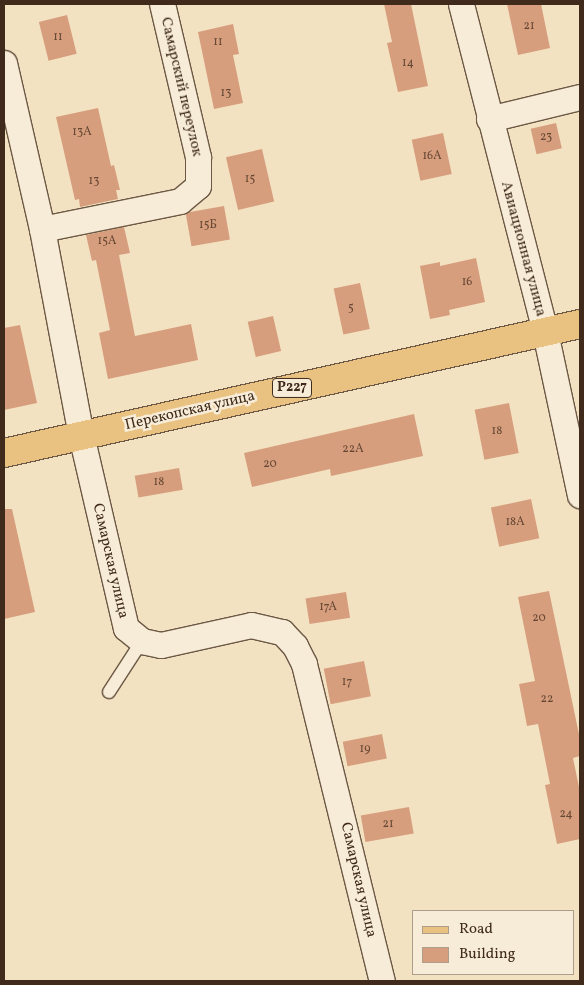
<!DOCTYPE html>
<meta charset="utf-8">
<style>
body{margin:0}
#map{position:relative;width:584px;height:985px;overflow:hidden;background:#f2e2c2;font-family:Vollkorn,serif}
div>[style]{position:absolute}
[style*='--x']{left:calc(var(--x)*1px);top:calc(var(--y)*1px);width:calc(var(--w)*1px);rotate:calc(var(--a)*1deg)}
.building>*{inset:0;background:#d79e7d;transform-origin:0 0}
.roads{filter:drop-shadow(1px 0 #6c5845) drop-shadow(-1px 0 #6c5845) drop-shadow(0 1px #6c5845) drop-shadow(0 -1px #6c5845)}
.service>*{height:12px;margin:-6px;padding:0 6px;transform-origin:6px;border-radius:6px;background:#f7ecd7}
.minor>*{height:25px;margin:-12.5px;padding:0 12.5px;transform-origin:12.5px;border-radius:12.5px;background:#f7ecd7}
.primary>*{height:28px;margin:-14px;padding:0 14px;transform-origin:14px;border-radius:14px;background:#e9c181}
span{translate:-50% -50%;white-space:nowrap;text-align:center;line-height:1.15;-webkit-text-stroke:5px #f7ecd7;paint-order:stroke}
.number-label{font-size:12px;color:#654734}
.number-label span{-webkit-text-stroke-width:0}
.shield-label span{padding:1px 4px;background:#f7ecd7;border:1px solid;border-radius:4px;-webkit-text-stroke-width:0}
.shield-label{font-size:14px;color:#3f2a1b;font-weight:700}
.street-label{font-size:15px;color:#3f2a1b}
.frame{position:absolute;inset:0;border:5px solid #3f2a1b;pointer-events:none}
.legend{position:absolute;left:412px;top:910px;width:162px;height:65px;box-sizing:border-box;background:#f7ecd7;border:1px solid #ad9e8c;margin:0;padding:6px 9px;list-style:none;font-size:15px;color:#3f2a1b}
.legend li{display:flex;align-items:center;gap:10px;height:25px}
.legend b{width:25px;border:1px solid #ad9e8c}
</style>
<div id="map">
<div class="building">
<i style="clip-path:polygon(384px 4px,411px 4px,428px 86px,398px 92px,387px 43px,392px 42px)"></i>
<i style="clip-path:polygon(507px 4px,541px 4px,550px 48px,518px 55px)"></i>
<i style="left:67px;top:15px;width:40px;height:29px;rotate:76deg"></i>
<i style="clip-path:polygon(233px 24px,239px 54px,233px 55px,243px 103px,214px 109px,198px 32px)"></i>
<i style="clip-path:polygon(98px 108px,111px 166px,114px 165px,120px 190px,116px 190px,118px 199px,80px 207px,79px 199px,75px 200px,56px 117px)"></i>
<i style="left:556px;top:123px;width:26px;height:26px;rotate:77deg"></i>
<i style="left:443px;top:133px;width:42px;height:32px;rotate:78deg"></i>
<i style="left:262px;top:149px;width:54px;height:37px;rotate:77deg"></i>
<i style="left:224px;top:206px;width:34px;height:39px;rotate:80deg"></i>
<i style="clip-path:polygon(124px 227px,130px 253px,119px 255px,135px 336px,191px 324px,198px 360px,108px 379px,99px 333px,110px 330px,96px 260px,92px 261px,86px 235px)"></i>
<i style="clip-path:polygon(476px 258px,485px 302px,449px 310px,450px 315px,430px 319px,420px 266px,440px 262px,440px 266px)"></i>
<i style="left:360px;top:283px;width:47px;height:27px;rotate:78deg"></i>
<i style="left:273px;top:316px;width:36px;height:26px;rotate:77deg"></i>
<i style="clip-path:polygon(20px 325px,37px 403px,4px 410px,4px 328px)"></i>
<i style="left:509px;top:403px;width:51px;height:35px;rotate:79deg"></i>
<i style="clip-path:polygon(414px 414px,423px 456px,331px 476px,330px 469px,252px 487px,244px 453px)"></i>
<i style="left:179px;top:468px;width:22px;height:45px;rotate:80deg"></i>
<i style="left:531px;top:499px;width:40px;height:41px;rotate:78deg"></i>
<i style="clip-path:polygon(4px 509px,12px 509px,35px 612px,4px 619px)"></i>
<i style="clip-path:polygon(549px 591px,580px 739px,580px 756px,573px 758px,580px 792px,580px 839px,557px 844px,545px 785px,550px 784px,538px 724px,527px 726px,519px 684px,535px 681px,518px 597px)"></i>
<i style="left:346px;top:592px;width:26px;height:41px;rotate:81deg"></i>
<i style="left:364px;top:661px;width:36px;height:41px;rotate:79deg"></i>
<i style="left:382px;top:734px;width:25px;height:40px;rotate:79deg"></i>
<i style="left:409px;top:807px;width:27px;height:49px;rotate:80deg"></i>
</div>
<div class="roads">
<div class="service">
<i style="--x:109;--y:692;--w:61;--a:-57.1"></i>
</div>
<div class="minor">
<i style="--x:461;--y:4;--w:339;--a:75.6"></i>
<i style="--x:545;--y:332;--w:167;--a:77.9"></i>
<i style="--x:4;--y:63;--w:170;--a:77.1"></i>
<i style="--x:42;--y:229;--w:210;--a:79.3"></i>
<i style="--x:81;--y:435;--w:198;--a:76.9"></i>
<i style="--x:126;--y:628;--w:21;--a:39"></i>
<i style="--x:142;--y:641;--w:19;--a:12"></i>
<i style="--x:161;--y:645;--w:92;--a:-12.5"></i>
<i style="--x:251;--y:625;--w:32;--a:13"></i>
<i style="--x:282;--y:632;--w:19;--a:47"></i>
<i style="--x:295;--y:646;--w:20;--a:63"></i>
<i style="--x:304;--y:664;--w:326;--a:76.2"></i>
<i style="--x:489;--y:119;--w:94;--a:-13.6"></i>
<i style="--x:42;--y:229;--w:141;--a:-11.5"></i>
<i style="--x:180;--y:201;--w:23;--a:-40"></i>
<i style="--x:198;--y:186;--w:29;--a:-90"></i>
<i style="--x:198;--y:157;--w:157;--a:-103.2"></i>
</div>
<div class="primary">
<i style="--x:4;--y:453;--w:590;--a:-12.62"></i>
</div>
</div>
<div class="number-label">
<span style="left:529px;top:27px">21</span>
<span style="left:58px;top:38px">11</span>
<span style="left:218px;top:43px">11</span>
<span style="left:408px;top:64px">14</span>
<span style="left:226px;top:94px">13</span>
<span style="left:82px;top:133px">13А</span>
<span style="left:546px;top:138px">23</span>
<span style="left:432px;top:157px">16А</span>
<span style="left:250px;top:180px">15</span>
<span style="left:94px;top:182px">13</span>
<span style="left:208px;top:226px">15Б</span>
<span style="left:107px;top:242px">15А</span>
<span style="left:467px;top:283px">16</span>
<span style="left:351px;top:309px">5</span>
<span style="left:497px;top:432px">18</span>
<span style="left:353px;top:450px">22А</span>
<span style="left:270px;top:465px">20</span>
<span style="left:159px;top:483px">18</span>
<span style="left:515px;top:523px">18А</span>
<span style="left:328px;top:608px">17А</span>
<span style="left:539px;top:619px">20</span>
<span style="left:347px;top:683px">17</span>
<span style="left:547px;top:700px">22</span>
<span style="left:365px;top:750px">19</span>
<span style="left:566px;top:815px">24</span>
<span style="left:388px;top:825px">21</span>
</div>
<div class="shield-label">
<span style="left:292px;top:388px">Р227</span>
</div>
<div class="street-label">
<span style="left:181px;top:87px;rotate:77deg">Самарский переулок</span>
<span style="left:523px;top:249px;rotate:75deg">Авиационная улица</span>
<span style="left:190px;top:411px;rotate:-13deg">Перекопская улица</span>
<span style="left:110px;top:561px;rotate:77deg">Самарская улица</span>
<span style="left:358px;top:880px;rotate:77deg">Самарская улица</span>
</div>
<div class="frame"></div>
<ul class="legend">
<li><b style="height:6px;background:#e9c181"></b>Road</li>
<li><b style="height:14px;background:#d79e7d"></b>Building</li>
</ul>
</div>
